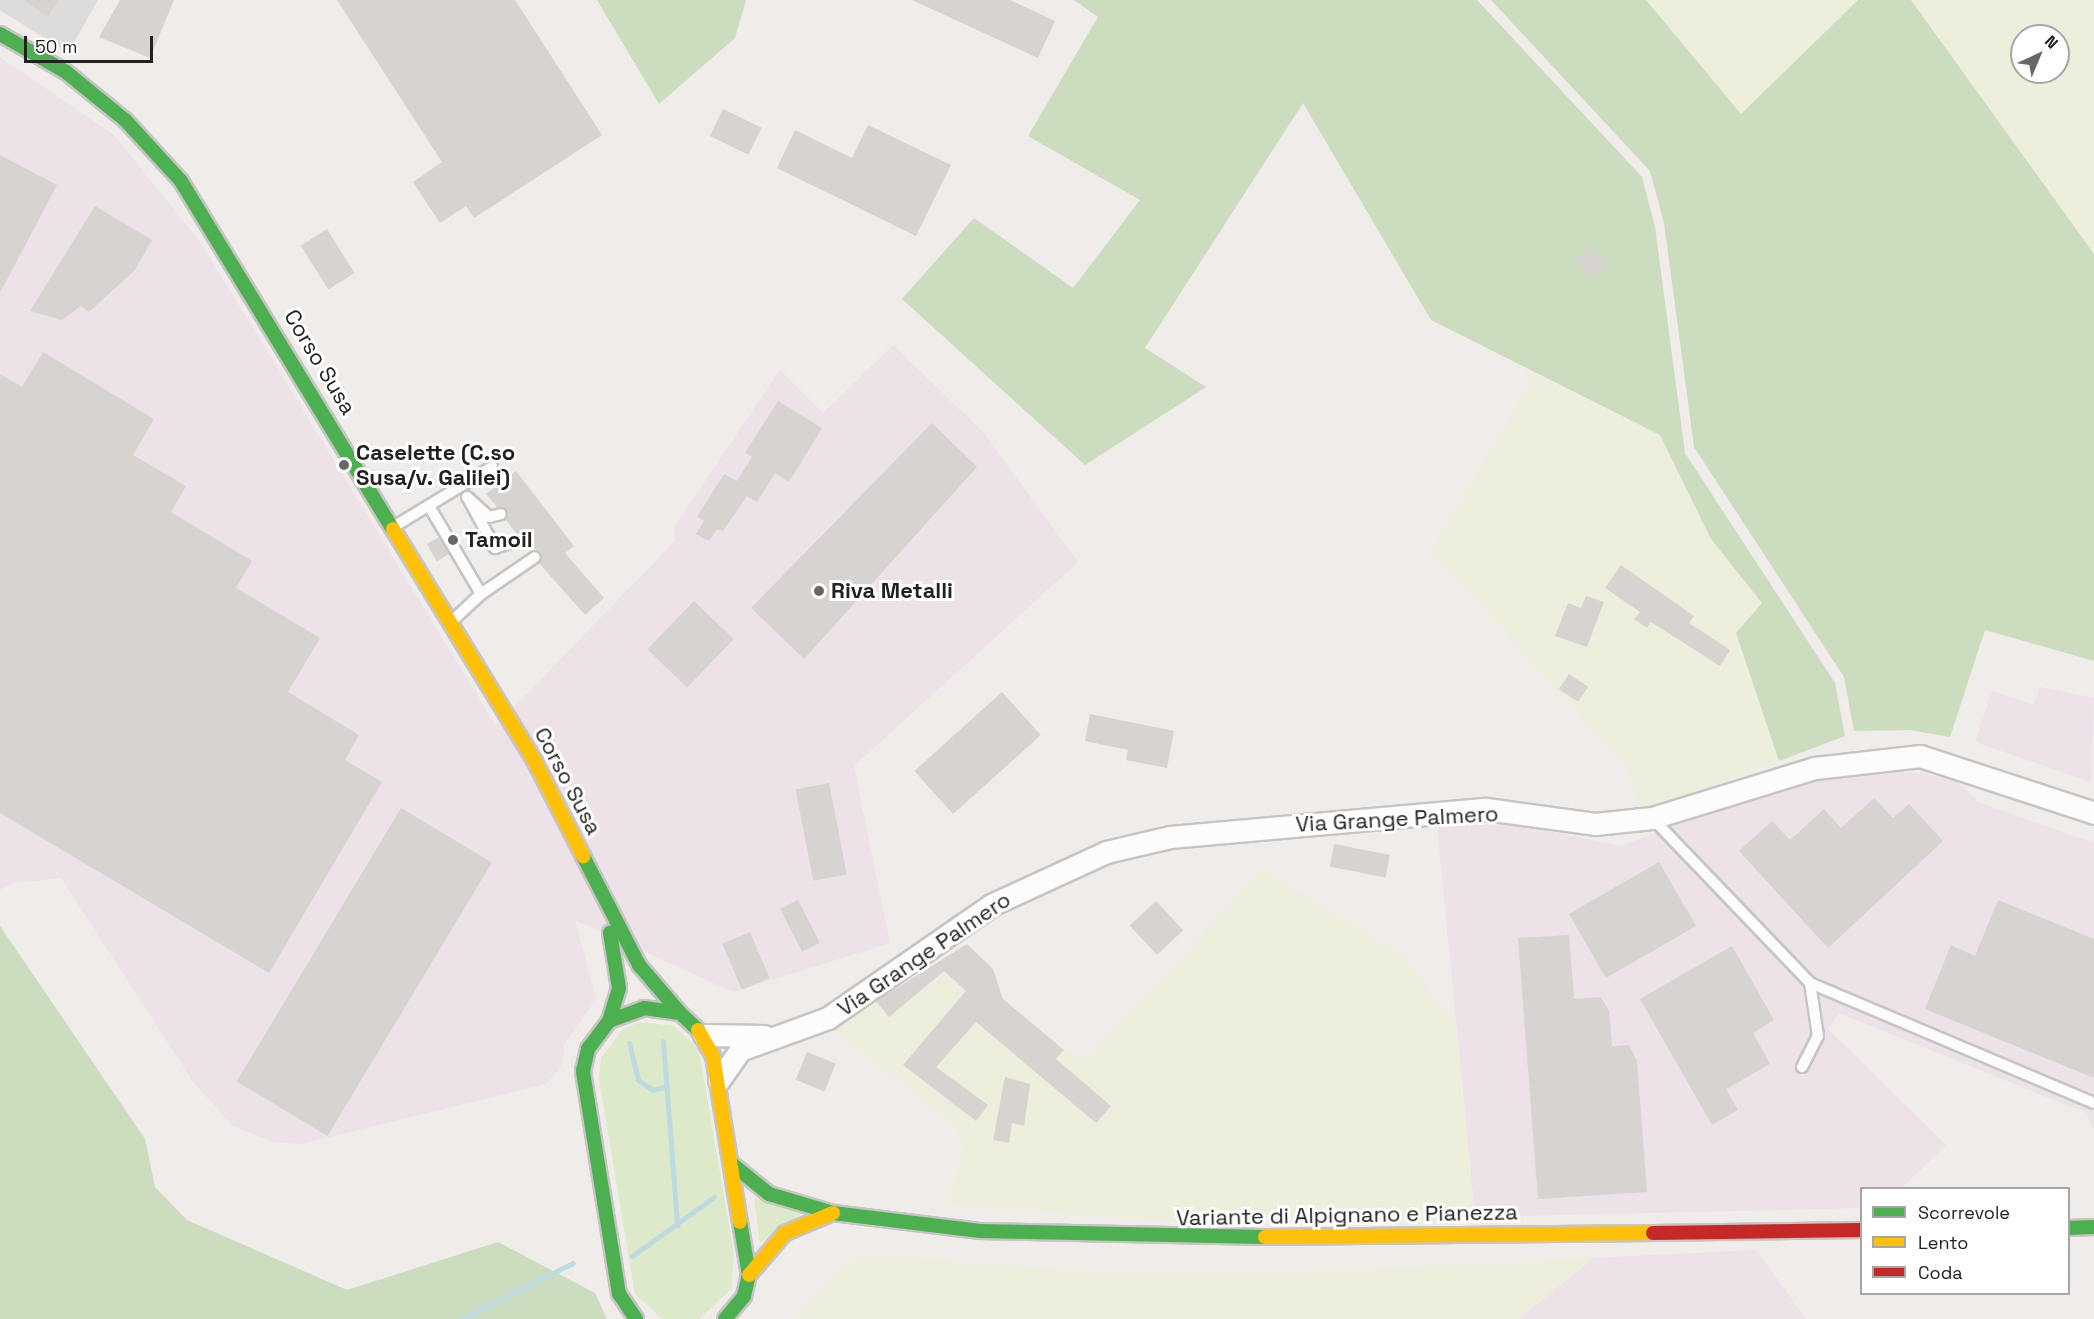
<!DOCTYPE html>
<style>
body{margin:0}
#map{position:relative;width:2094px;height:1319px;overflow:hidden;background:#efece9;font-family:"Space Grotesk",sans-serif}
div>[style]{position:absolute}
[style*='--x']{left:calc(var(--x)*1px);top:calc(var(--y)*1px);width:calc(var(--w)*1px);rotate:calc(var(--a)*1deg)}
.residential>*{inset:0;background:#dedcdb}
.industrial>*{inset:0;background:#ece2e8}
.farmland>*{inset:0;background:#eed}
.grass>*{inset:0;background:#ddeac9}
.forest>*{inset:0;background:#cbdcbf}
.stream>*{height:5px;margin:-2.5px;padding:0 2.5px;transform-origin:2.5px;border-radius:2.5px;background:#bedbe1}
.building>*{inset:0;background:#d6d3d0;transform-origin:0 0}
.roads{filter:drop-shadow(2px 0 #c6c5c4) drop-shadow(-2px 0 #c6c5c4) drop-shadow(0 2px #c6c5c4) drop-shadow(0 -2px #c6c5c4)}
.lane>*{height:10px;margin:-5px;padding:0 5px;transform-origin:5px;border-radius:5px;background:#fdfcfc}
.street>*{height:21px;margin:-10.5px;padding:0 10.5px;transform-origin:10.5px;border-radius:10.5px;background:#fdfcfc}
.fast>*{height:14px;margin:-7px;padding:0 7px;transform-origin:7px;border-radius:7px;background:#4caf50}
.slow>*{height:14px;margin:-7px;padding:0 7px;transform-origin:7px;border-radius:7px;background:#ffc107}
.jam>*{height:14px;margin:-7px;padding:0 7px;transform-origin:7px;border-radius:7px;background:#c62828}
.dots>*{width:16px;height:16px;translate:-50% -50%;box-sizing:border-box;border:3px solid #fff;border-radius:50%}
span{translate:-50% -50%;white-space:nowrap;text-align:center;line-height:1.15;-webkit-text-stroke:6px #fff;paint-order:stroke}
.street-label{font-size:22px;color:#212121}
.poi-label{font-size:22px;color:#212121;font-weight:700}
.left{translate:0 -50%;text-align:left}
.legend{position:absolute;left:1860px;top:1187px;width:210px;height:108px;box-sizing:border-box;background:#fff;border:2px solid #a6a6a6;margin:0;padding:8px 10px;list-style:none;font-size:18px;color:#212121}
.legend li{display:flex;align-items:center;gap:12px;height:30px}
.legend b{width:30px;border:2px solid #a6a6a6}
.north{position:absolute;left:2010px;top:24px;width:60px;height:60px;box-sizing:border-box;background:#fff;border:2px solid #a6a6a6;border-radius:50%;rotate:44deg;font-size:16px;font-weight:700;line-height:24px;text-align:center;color:#212121}
.north::after{content:'';display:block;margin:auto;width:21px;height:27px;background:#696867;clip-path:polygon(50% 0,100% 100%,50% 72%,0 100%)}
.scale{position:absolute;left:24px;top:36px;width:129px;height:27px;box-sizing:border-box;border:3px solid #212121;border-top:0;padding-left:8px;font-size:18px;line-height:21px;white-space:nowrap;color:#212121;-webkit-text-stroke:4px #fff;paint-order:stroke}
</style>
<div id="map">
<div class="residential">
<i style="clip-path:polygon(0 0,98px 0,68px 53px,0 10px)"></i>
</div>
<div class="industrial">
<i style="clip-path:polygon(0 57px,114px 135px,201px 243px,496px 726px,675px 541px,674px 527px,780px 370px,823px 413px,893px 345px,983px 432px,1078px 562px,854px 766px,890px 943px,733px 992px,575px 920px,596px 999px,564px 1045px,562px 1065px,546px 1084px,301px 1144px,274px 1142px,233px 1126px,194px 1083px,61px 878px,13px 883px,0 890px)"></i>
<i style="clip-path:polygon(2040px 687px,2094px 698px,2091px 782px,1975px 742px,1992px 691px,2034px 705px)"></i>
<i style="clip-path:polygon(1864px 771px,1923px 773px,1957px 782px,1980px 803px,2094px 843px,2094px 1130px,2086px 1113px,1839px 1013px,1828px 1029px,1946px 1145px,1902px 1188px,1862px 1188px,1861px 1208px,1475px 1217px,1437px 825px,1514px 824px,1621px 846px,1815px 774px)"></i>
<i style="clip-path:polygon(1756px 1250px,1806px 1319px,1518px 1319px,1594px 1258px)"></i>
</div>
<div class="farmland">
<i style="clip-path:polygon(1646px 0,1858px 0,1741px 114px)"></i>
<i style="clip-path:polygon(evenodd,1911px 0,2094px 0,2094px 254px,1911px 0,2022px 36px,2058px 36px,2058px 72px,2022px 72px,2022px 36px)"></i>
<i style="clip-path:polygon(1535px 375px,1660px 435px,1711px 539px,1762px 603px,1736px 633px,1779px 761px,1642px 811px,1625px 765px,1431px 551px)"></i>
<i style="clip-path:polygon(1262px 869px,1405px 957px,1457px 1028px,1475px 1217px,1167px 1221px,948px 1204px,964px 1148px,955px 1126px,833px 1029px,967px 944px,993px 969px,986px 977px,1003px 999px,1064px 1050px,1086px 1060px)"></i>
<i style="clip-path:polygon(875px 1255px,1119px 1274px,1320px 1272px,1594px 1258px,1518px 1319px,794px 1319px,848px 1262px)"></i>
</div>
<div class="grass">
<i style="clip-path:polygon(640px 1022px,674px 1026px,699px 1050px,734px 1255px,731px 1289px,699px 1319px,663px 1319px,635px 1294px,599px 1079px,601px 1058px,623px 1029px)"></i>
<i style="clip-path:polygon(754px 1198px,805px 1212px,760px 1243px)"></i>
</div>
<div class="forest">
<i style="clip-path:polygon(597px 0,746px 0,735px 38px,659px 104px)"></i>
<i style="clip-path:polygon(1074px 0,1477px 0,1642px 177px,1655px 227px,1685px 453px,1835px 683px,1845px 736px,1779px 761px,1736px 633px,1762px 603px,1711px 539px,1660px 435px,1431px 320px,1303px 103px,1145px 348px,1206px 387px,1085px 465px,902px 299px,974px 218px,1073px 288px,1140px 200px,1028px 136px,1098px 17px)"></i>
<i style="clip-path:polygon(1491px 0,1646px 0,1741px 114px,1858px 0,1911px 0,2094px 254px,2094px 661px,1985px 630px,1950px 737px,1910px 730px,1854px 731px,1844px 677px,1694px 447px,1664px 223px,1650px 171px)"></i>
<i style="clip-path:polygon(0 926px,145px 1139px,155px 1187px,187px 1220px,347px 1290px,498px 1242px,595px 1293px,607px 1319px,0 1319px)"></i>
</div>
<div class="stream">
<i style="--x:663;--y:1041;--w:185;--a:85.6"></i>
<i style="--x:629;--y:1043;--w:38;--a:76"></i>
<i style="--x:638;--y:1080;--w:18;--a:34"></i>
<i style="--x:653;--y:1090;--w:14;--a:-17"></i>
<i style="--x:632;--y:1256;--w:101;--a:-35.7"></i>
<i style="--x:461;--y:1319;--w:125;--a:-26.6"></i>
</div>
<div class="building">
<i style="clip-path:polygon(24px 0,59px 0,47px 17px)"></i>
<i style="clip-path:polygon(120px 0,174px 0,150px 58px,99px 37px)"></i>
<i style="clip-path:polygon(337px 0,515px 0,602px 135px,474px 218px,466px 206px,440px 223px,413px 182px,442px 162px)"></i>
<i style="clip-path:polygon(912px 0,1010px 0,1055px 21px,1038px 58px)"></i>
<i style="left:723px;top:109px;width:43px;height:30px;rotate:26deg"></i>
<i style="clip-path:polygon(868px 125px,951px 165px,916px 236px,777px 168px,795px 130px,852px 158px)"></i>
<i style="clip-path:polygon(0 155px,57px 185px,0 293px)"></i>
<i style="clip-path:polygon(95px 206px,152px 240px,135px 270px,89px 312px,81px 306px,62px 320px,30px 311px)"></i>
<i style="left:327px;top:229px;width:52px;height:31px;rotate:58deg"></i>
<i style="left:1588px;top:247px;width:25px;height:18px;rotate:42deg"></i>
<i style="clip-path:polygon(43px 352px,154px 419px,133px 455px,186px 486px,171px 512px,252px 561px,236px 588px,320px 638px,288px 692px,359px 735px,345px 760px,382px 782px,269px 973px,0 813px,0 374px,22px 387px)"></i>
<i style="clip-path:polygon(778px 401px,822px 428px,789px 482px,775px 473px,757px 502px,747px 496px,723px 531px,717px 529px,709px 541px,696px 534px,704px 521px,697px 517px,724px 474px,737px 481px,752px 457px,745px 453px)"></i>
<i style="clip-path:polygon(932px 423px,977px 467px,804px 659px,751px 608px)"></i>
<i style="clip-path:polygon(516px 471px,574px 546px,565px 553px,604px 598px,585px 615px,539px 563px,541px 552px,525px 545px,526px 534px,516px 533px,506px 520px,507px 509px,497px 507px,486px 494px)"></i>
<i style="left:439px;top:537px;width:20px;height:14px;rotate:60deg"></i>
<i style="clip-path:polygon(1621px 565px,1694px 616px,1689px 623px,1730px 650px,1720px 666px,1651px 622px,1647px 628px,1634px 619px,1640px 612px,1605px 588px)"></i>
<i style="clip-path:polygon(1586px 596px,1604px 602px,1587px 647px,1555px 636px,1568px 603px,1581px 608px)"></i>
<i style="left:694px;top:601px;width:55px;height:67px;rotate:44deg"></i>
<i style="left:1569px;top:674px;width:23px;height:18px;rotate:34deg"></i>
<i style="left:1002px;top:692px;width:58px;height:118px;rotate:48deg"></i>
<i style="clip-path:polygon(1090px 714px,1174px 731px,1167px 768px,1126px 760px,1128px 750px,1085px 741px)"></i>
<i style="left:829px;top:783px;width:93px;height:34px;rotate:79deg"></i>
<i style="clip-path:polygon(1874px 798px,1893px 818px,1909px 804px,1943px 841px,1828px 948px,1739px 851px,1772px 821px,1790px 840px,1824px 809px,1841px 828px)"></i>
<i style="left:401px;top:808px;width:106px;height:319px;rotate:31deg"></i>
<i style="left:1334px;top:844px;width:57px;height:23px;rotate:11deg"></i>
<i style="left:1659px;top:862px;width:74px;height:104px;rotate:60deg"></i>
<i style="left:798px;top:900px;width:48px;height:20px;rotate:63deg"></i>
<i style="clip-path:polygon(1998px 900px,2094px 939px,2094px 1078px,1925px 1009px,1951px 945px,1975px 956px)"></i>
<i style="left:1156px;top:901px;width:40px;height:36px;rotate:47deg"></i>
<i style="left:750px;top:932px;width:50px;height:30px;rotate:67deg"></i>
<i style="clip-path:polygon(1569px 935px,1574px 999px,1601px 997px,1609px 1011px,1612px 1046px,1629px 1045px,1637px 1061px,1647px 1192px,1538px 1199px,1518px 938px)"></i>
<i style="clip-path:polygon(967px 944px,993px 969px,1003px 999px,1064px 1050px,1056px 1059px,1111px 1106px,1096px 1123px,976px 1022px,936px 1067px,988px 1105px,976px 1121px,903px 1065px,966px 991px,944px 971px,889px 1017px,876px 1001px)"></i>
<i style="clip-path:polygon(1732px 946px,1774px 1020px,1753px 1033px,1770px 1064px,1726px 1089px,1738px 1110px,1712px 1125px,1640px 999px)"></i>
<i style="left:807px;top:1052px;width:31px;height:30px;rotate:22deg"></i>
<i style="clip-path:polygon(1005px 1077px,1030px 1084px,1024px 1126px,1012px 1123px,1009px 1143px,993px 1140px)"></i>
</div>
<div class="roads">
<div class="lane">
<i style="--x:467;--y:497;--w:30;--a:42"></i>
<i style="--x:489;--y:517;--w:12;--a:-14"></i>
<i style="--x:468;--y:498;--w:57;--a:61.6"></i>
<i style="--x:495;--y:548;--w:28;--a:-19"></i>
<i style="--x:429;--y:506;--w:102;--a:59.4"></i>
<i style="--x:481;--y:594;--w:40;--a:137"></i>
<i style="--x:395;--y:526;--w:114;--a:-31.3"></i>
<i style="--x:481;--y:594;--w:65;--a:-34.4"></i>
<i style="--x:1652;--y:818;--w:228;--a:46.2"></i>
<i style="--x:1810;--y:983;--w:308;--a:22.9"></i>
<i style="--x:1802;--y:1067;--w:35;--a:-63"></i>
<i style="--x:1818;--y:1036;--w:54;--a:-98.6"></i>
</div>
<div class="street">
<i style="--x:704;--y:1035;--w:60;--a:1"></i>
<i style="--x:719;--y:1080;--w:37;--a:-55"></i>
<i style="--x:740;--y:1050;--w:94;--a:-20"></i>
<i style="--x:828;--y:1018;--w:198;--a:-34.7"></i>
<i style="--x:991;--y:905;--w:127;--a:-24.7"></i>
<i style="--x:1106;--y:852;--w:66;--a:-13.2"></i>
<i style="--x:1170;--y:837;--w:317;--a:-5.1"></i>
<i style="--x:1486;--y:809;--w:110;--a:7.8"></i>
<i style="--x:1595;--y:824;--w:57;--a:-6"></i>
<i style="--x:1652;--y:818;--w:170;--a:-17.1"></i>
<i style="--x:1815;--y:768;--w:106;--a:-6.5"></i>
<i style="--x:1920;--y:756;--w:183;--a:18.1"></i>
</div>
<div class="fast">
<i style="--x:0;--y:34;--w:76;--a:29.9"></i>
<i style="--x:66;--y:72;--w:77;--a:39.2"></i>
<i style="--x:126;--y:121;--w:81;--a:47.5"></i>
<i style="--x:181;--y:181;--w:407;--a:58.7"></i>
<i style="--x:583;--y:856;--w:123;--a:62.8"></i>
<i style="--x:639;--y:965;--w:63;--a:49.5"></i>
<i style="--x:609;--y:1021;--w:34;--a:-73"></i>
<i style="--x:619;--y:988;--w:56;--a:-99.3"></i>
<i style="--x:732;--y:1164;--w:48;--a:39"></i>
<i style="--x:769;--y:1194;--w:67;--a:16.5"></i>
<i style="--x:833;--y:1213;--w:148;--a:7"></i>
<i style="--x:980;--y:1231;--w:285;--a:1.2"></i>
<i style="--x:2068;--y:1228;--w:26;--a:-2"></i>
<i style="--x:636;--y:1319;--w:30;--a:-124"></i>
<i style="--x:619;--y:1294;--w:226;--a:-99.2"></i>
<i style="--x:583;--y:1071;--w:23;--a:-77"></i>
<i style="--x:588;--y:1049;--w:35;--a:-53"></i>
<i style="--x:609;--y:1021;--w:37;--a:-20"></i>
<i style="--x:644;--y:1008;--w:36;--a:8"></i>
<i style="--x:680;--y:1013;--w:25;--a:43"></i>
<i style="--x:725;--y:1319;--w:30;--a:-50"></i>
<i style="--x:744;--y:1296;--w:22;--a:-77"></i>
<i style="--x:749;--y:1275;--w:54;--a:-99.6"></i>
</div>
<div class="slow">
<i style="--x:393;--y:529;--w:273;--a:58.6"></i>
<i style="--x:535;--y:762;--w:106;--a:62.9"></i>
<i style="--x:698;--y:1030;--w:30;--a:60"></i>
<i style="--x:713;--y:1056;--w:168;--a:80.8"></i>
<i style="--x:1265;--y:1237;--w:388;--a:-0.6"></i>
<i style="--x:749;--y:1275;--w:55;--a:-49.4"></i>
<i style="--x:785;--y:1233;--w:52;--a:-22.6"></i>
</div>
<div class="jam">
<i style="--x:1653;--y:1233;--w:209;--a:-0.8"></i>
</div>
</div>
<div class="dots">
<i style="left:344px;top:465px;background:#696867"></i>
<i style="left:453px;top:540px;background:#696867"></i>
<i style="left:819px;top:591px;background:#696867"></i>
</div>
<div class="street-label">
<span style="left:320px;top:362px;rotate:59deg">Corso Susa</span>
<span style="left:568px;top:781px;rotate:62deg">Corso Susa</span>
<span style="left:1397px;top:819px;rotate:-3deg">Via Grange Palmero</span>
<span style="left:924px;top:954px;rotate:-34deg">Via Grange Palmero</span>
<span style="left:1347px;top:1215px;rotate:-1deg">Variante di Alpignano e Pianezza</span>
</div>
<div class="poi-label">
<span class="left" style="left:356px;top:465px">Caselette (C.so<br>Susa/v. Galilei)</span>
<span class="left" style="left:465px;top:540px">Tamoil</span>
<span class="left" style="left:831px;top:591px">Riva Metalli</span>
</div>
<ul class="legend">
<li><b style="height:8px;background:#4caf50"></b>Scorrevole</li>
<li><b style="height:8px;background:#ffc107"></b>Lento</li>
<li><b style="height:8px;background:#c62828"></b>Coda</li>
</ul>
<div class="north">N</div>
<div class="scale">50 m</div>
</div>
